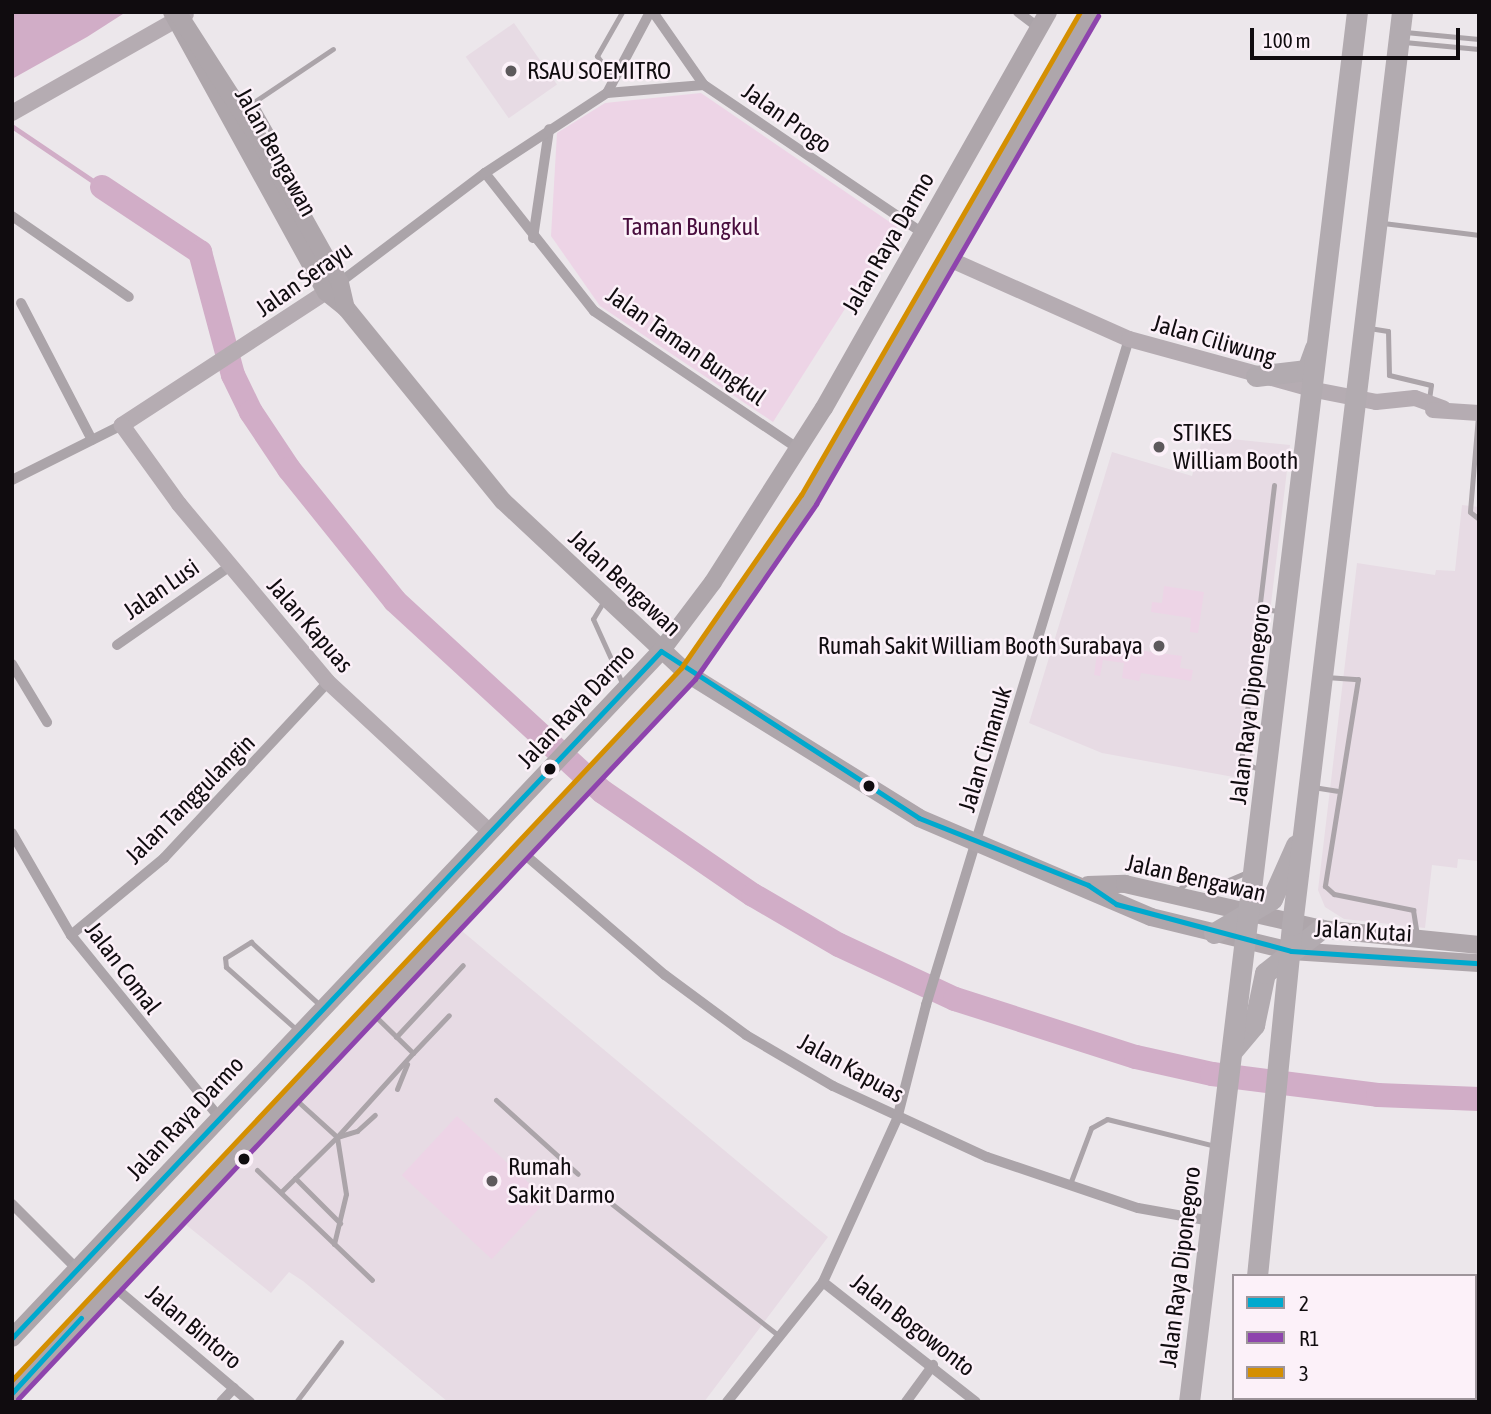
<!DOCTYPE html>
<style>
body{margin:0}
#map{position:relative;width:1491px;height:1414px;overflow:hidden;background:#ece7eb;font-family:"Asap Condensed",sans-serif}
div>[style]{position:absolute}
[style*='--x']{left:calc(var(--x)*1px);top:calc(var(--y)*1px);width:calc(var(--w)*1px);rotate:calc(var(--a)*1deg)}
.built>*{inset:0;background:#e7dbe4;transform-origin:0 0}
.green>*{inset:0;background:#edd4e6;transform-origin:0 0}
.water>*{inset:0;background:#d1adc7}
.stream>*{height:4.5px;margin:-2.25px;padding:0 2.25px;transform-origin:2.25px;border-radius:2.25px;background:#d1adc7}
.river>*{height:24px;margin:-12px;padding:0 12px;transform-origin:12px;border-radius:12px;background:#d1adc7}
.lane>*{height:5px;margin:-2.5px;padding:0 2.5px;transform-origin:2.5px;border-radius:2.5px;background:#aba4a9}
.street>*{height:10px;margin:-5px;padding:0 5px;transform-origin:5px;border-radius:5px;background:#aba4a9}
.secondary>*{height:16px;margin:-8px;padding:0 8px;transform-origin:8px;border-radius:8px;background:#b5acb2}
.primary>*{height:18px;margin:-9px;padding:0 9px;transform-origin:9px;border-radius:9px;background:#aea6ab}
.highway>*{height:21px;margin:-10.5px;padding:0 10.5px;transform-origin:10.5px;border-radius:10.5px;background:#b2abb0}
.bus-1>*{height:5px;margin:-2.5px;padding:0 2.5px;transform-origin:2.5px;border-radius:2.5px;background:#00a9ce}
.bus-2>*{height:5px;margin:-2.5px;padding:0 2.5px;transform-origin:2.5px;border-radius:2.5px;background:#8e44ad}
.bus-3>*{height:5px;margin:-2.5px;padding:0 2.5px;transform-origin:2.5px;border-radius:2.5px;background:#d48f02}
.dots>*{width:19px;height:19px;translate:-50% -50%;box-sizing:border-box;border:4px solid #fcf1f9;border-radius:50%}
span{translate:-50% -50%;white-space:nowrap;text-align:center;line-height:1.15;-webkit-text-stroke:5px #fcf1f9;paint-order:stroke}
.poi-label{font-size:24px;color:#100c0f}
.left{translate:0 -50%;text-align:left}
.right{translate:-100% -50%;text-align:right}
.street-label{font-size:24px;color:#100c0f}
.park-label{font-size:24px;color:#480d3d}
.frame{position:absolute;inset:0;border:14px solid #100c0f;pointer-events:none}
.legend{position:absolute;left:1232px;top:1274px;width:245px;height:126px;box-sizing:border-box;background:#fcf1f9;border:2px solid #9e959b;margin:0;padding:9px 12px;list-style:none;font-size:21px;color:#100c0f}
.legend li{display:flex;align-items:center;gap:14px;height:35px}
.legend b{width:35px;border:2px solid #9e959b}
.scale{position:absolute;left:1250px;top:28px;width:210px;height:32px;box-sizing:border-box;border:4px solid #100c0f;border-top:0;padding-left:9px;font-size:21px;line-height:24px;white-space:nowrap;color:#100c0f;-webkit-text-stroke:5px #fcf1f9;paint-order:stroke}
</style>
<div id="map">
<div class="built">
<i style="left:514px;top:23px;width:75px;height:59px;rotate:55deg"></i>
<i style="clip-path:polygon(1203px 436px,1290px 445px,1250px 780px,1102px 753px,1029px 723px,1112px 452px,1192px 476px)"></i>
<i style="clip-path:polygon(1462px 505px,1479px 507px,1479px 861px,1458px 859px,1457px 868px,1432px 865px,1425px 928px,1344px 919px,1325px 907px,1318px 890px,1357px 563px,1435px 575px,1436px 570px,1455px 571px)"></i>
<i style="clip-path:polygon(462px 931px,828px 1237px,704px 1402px,448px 1402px,303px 1281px,289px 1272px,271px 1293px,185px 1224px)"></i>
</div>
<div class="green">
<i style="clip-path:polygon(701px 93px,897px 227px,773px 422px,600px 306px,551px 236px,557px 133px,605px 103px)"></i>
<i style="clip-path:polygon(1164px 586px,1204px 592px,1198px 633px,1190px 632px,1191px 618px,1151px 612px,1152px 602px,1162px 603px)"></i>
<i style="clip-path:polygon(1106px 646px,1182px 656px,1180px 668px,1193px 670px,1191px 681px,1141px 673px,1139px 681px,1122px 678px,1124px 663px,1103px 660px,1100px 676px,1094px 675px,1097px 653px,1105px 654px)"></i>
<i style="left:457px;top:1116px;width:123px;height:81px;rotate:43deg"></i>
</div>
<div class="water">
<i style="clip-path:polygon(126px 12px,87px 37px,12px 79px,12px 13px)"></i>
</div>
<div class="stream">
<i style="--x:12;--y:126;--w:109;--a:34.1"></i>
</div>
<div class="river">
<i style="--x:102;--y:187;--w:118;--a:33.6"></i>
<i style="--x:200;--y:252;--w:127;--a:75"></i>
<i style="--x:233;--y:375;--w:41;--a:64.1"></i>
<i style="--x:251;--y:412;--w:69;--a:56.3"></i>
<i style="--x:289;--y:469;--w:169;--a:51.2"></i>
<i style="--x:395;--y:601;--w:282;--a:42.6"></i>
<i style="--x:603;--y:792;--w:182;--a:34.5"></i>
<i style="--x:753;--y:895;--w:99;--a:30.2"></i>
<i style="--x:839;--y:945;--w:128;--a:25"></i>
<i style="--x:955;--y:999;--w:190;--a:17.8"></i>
<i style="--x:1136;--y:1057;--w:78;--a:12.6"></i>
<i style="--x:1212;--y:1074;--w:167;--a:7.2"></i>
<i style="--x:1378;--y:1095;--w:101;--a:2.3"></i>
</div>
<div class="lane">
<i style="--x:1405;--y:32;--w:74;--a:5.4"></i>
<i style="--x:1404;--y:42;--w:75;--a:5.3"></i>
<i style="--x:615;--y:80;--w:30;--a:-127"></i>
<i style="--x:597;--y:56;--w:51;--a:-60.4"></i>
<i style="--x:265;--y:142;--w:10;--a:-29"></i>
<i style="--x:274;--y:137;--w:40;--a:-119.7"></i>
<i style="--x:254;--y:102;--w:95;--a:-33.9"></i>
<i style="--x:1383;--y:223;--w:97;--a:7.1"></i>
<i style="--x:1369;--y:328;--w:19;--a:9"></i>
<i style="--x:1388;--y:331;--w:44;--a:88.7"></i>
<i style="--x:1389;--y:375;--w:43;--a:13.4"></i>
<i style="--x:1431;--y:385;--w:15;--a:98"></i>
<i style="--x:1478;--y:416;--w:96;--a:94.8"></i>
<i style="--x:1470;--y:512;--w:11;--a:38"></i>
<i style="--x:605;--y:599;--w:23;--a:121"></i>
<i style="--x:593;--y:619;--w:72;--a:65.6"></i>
<i style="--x:1257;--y:609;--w:21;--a:5"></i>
<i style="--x:1326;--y:677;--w:32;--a:4"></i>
<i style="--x:1358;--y:679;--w:210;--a:99.1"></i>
<i style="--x:1325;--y:886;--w:12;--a:42"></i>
<i style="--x:1334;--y:894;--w:81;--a:11.4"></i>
<i style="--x:1413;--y:910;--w:26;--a:81"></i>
<i style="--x:1261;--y:770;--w:22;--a:-158"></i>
<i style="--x:1241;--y:762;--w:279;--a:-83.2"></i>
<i style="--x:1313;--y:787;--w:24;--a:9"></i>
<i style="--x:1176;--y:892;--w:13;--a:-42"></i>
<i style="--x:1186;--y:883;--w:26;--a:9"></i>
<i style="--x:1212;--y:887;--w:39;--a:-23"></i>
<i style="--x:297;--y:1030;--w:95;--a:-138.4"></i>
<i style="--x:226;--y:967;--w:9;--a:-96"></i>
<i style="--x:225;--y:958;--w:31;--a:-32"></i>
<i style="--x:251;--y:942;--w:95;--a:42.4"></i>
<i style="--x:396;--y:1037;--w:98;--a:-47.1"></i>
<i style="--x:413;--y:1053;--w:52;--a:-46.5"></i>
<i style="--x:397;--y:1089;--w:27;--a:-68"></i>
<i style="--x:293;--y:1097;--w:59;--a:42.3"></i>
<i style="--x:496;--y:1100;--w:110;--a:42.1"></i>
<i style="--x:257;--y:1170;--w:159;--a:43.7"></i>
<i style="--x:295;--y:1178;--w:64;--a:45"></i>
<i style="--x:1070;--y:1184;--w:60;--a:-69.4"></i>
<i style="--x:1091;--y:1128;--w:18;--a:-29"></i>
<i style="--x:1107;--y:1119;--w:111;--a:14"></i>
<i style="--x:281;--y:1192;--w:78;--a:-44.5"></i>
<i style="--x:337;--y:1137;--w:21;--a:-17"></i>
<i style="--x:357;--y:1131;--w:24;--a:-42"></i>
<i style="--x:612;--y:1204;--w:213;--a:38.3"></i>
<i style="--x:334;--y:1244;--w:51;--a:-76.5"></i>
<i style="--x:346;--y:1194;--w:58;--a:-99"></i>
<i style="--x:337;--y:1137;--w:113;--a:-47.9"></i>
<i style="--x:413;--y:1053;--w:57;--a:-135.7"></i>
<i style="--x:296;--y:1402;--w:75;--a:-53.1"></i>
</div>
<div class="street">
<i style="--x:653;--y:12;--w:89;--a:55.1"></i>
<i style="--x:704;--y:85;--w:262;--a:34.1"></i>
<i style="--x:1018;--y:12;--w:26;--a:37"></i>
<i style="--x:607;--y:93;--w:92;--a:-62"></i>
<i style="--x:485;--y:173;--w:176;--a:51.7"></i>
<i style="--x:594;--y:311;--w:244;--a:34"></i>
<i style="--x:12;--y:216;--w:142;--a:34.7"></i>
<i style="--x:533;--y:238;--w:110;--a:-81.6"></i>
<i style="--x:335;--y:286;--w:188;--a:-37"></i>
<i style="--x:485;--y:173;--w:146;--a:-33.3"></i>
<i style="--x:607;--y:93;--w:97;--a:-4.7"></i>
<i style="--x:21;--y:303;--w:154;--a:62.6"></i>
<i style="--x:12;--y:480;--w:123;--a:-26.6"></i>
<i style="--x:117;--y:645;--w:136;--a:-34.9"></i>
<i style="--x:12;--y:664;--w:68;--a:58.9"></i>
<i style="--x:12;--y:833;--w:118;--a:60"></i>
<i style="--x:71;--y:935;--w:233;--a:50.9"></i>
<i style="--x:523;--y:853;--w:187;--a:40.7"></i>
<i style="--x:665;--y:975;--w:101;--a:36.5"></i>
<i style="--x:746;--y:1035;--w:101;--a:30.4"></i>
<i style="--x:833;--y:1086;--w:170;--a:24.8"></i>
<i style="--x:987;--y:1157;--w:159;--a:18.7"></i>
<i style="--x:1138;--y:1208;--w:74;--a:10.1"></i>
<i style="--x:71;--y:935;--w:121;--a:-39.6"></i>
<i style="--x:164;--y:858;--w:241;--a:-47"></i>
<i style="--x:12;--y:1204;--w:93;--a:45"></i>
<i style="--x:823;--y:1282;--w:194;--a:38.1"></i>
<i style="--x:112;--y:1285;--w:181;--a:40.3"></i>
<i style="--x:221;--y:1402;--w:19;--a:-47"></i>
<i style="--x:727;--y:1402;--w:154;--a:-51.3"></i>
<i style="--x:823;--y:1282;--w:179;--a:-65.6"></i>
<i style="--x:897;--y:1119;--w:118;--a:-75.7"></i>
<i style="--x:926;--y:1005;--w:696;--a:-73.05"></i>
<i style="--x:906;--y:1402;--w:46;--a:-53.9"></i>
</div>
<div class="secondary">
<i style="--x:12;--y:113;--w:200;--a:-29.6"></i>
<i style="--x:949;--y:259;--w:197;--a:24"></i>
<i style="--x:1129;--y:339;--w:193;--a:15.3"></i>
<i style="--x:1315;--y:390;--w:62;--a:11.1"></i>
<i style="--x:1376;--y:402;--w:39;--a:-6"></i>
<i style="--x:1415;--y:398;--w:30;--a:20"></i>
<i style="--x:326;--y:292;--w:244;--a:146.9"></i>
<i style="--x:122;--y:425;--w:97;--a:54.2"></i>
<i style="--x:179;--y:504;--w:232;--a:50.1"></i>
<i style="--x:328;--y:682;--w:221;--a:42.8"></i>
<i style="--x:1433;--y:410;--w:46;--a:3.7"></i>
</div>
<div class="primary">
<i style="--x:172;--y:12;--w:320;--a:61.2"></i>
<i style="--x:326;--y:292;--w:26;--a:39"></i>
<i style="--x:346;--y:308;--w:249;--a:50.9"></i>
<i style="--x:503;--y:501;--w:253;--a:43.1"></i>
<i style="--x:688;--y:674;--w:272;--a:31.9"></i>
<i style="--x:919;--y:818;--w:252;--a:23.1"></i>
<i style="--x:1151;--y:917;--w:144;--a:13.7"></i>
<i style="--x:1291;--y:951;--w:188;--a:3.7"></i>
<i style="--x:177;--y:12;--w:157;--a:57.2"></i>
<i style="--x:262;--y:144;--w:159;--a:60.7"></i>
<i style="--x:340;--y:283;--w:26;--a:77"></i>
<i style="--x:1088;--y:885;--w:37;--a:-2"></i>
<i style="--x:1125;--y:884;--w:201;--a:12.9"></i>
<i style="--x:1321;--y:929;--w:159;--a:5.8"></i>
<i style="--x:12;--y:1338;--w:945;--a:-46.63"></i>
<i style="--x:661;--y:651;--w:86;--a:-53"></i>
<i style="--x:713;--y:582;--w:206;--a:-57.5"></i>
<i style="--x:824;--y:408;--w:455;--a:-60.5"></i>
<i style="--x:12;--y:1393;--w:987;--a:-46.77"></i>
<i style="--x:688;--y:674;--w:211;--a:-55.4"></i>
<i style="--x:808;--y:500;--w:564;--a:-59.98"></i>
</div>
<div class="highway">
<i style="--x:1256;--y:376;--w:51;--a:-6.7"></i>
<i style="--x:1307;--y:370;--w:23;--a:-70"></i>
<i style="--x:1214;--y:933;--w:67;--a:-30.4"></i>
<i style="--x:1272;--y:899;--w:59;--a:-66"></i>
<i style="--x:1233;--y:1050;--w:33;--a:-50"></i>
<i style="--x:1254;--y:1025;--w:53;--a:-78.1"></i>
<i style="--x:1265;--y:973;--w:71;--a:-38.2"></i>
<i style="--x:1257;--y:1276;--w:353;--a:-84.3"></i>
<i style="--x:1292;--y:925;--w:920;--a:-83.13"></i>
<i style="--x:1189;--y:1402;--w:1400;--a:-83.11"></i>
<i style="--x:1242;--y:1402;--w:4;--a:-76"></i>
</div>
<div class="bus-1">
<i style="--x:12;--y:1338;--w:945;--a:-46.63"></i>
<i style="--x:661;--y:651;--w:307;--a:32.9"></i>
<i style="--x:919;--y:818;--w:182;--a:21.6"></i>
<i style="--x:1088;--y:885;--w:34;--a:34"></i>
<i style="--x:1116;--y:904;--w:181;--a:15"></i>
<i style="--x:1291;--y:951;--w:188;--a:3.7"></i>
<i style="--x:12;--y:1393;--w:102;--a:-47.4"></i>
</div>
<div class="bus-2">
<i style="--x:18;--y:1399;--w:988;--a:-46.76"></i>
<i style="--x:695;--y:679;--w:213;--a:-55.3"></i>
<i style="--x:816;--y:504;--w:564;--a:-59.98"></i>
</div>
<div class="bus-3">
<i style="--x:12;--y:1380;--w:977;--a:-46.78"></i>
<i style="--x:681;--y:668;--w:211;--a:-55.3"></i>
<i style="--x:801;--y:495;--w:558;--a:-59.99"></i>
</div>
<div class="dots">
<i style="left:511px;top:71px;background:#5d595c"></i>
<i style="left:1159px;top:447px;background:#5d595c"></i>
<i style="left:1159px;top:646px;background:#5d595c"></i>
<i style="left:550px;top:769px;background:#100c0f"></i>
<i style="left:869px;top:786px;background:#100c0f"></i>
<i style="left:244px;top:1159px;background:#100c0f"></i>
<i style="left:492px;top:1181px;background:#5d595c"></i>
</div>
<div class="poi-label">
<span class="left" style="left:527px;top:71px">RSAU SOEMITRO</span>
<span class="left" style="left:1173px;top:447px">STIKES<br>William Booth</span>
<span class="right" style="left:1143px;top:646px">Rumah Sakit William Booth Surabaya</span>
<span class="left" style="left:508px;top:1181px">Rumah<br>Sakit Darmo</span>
</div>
<div class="street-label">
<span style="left:787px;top:118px;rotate:35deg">Jalan Progo</span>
<span style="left:276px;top:152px;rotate:61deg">Jalan Bengawan</span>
<span style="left:888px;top:243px;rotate:-60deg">Jalan Raya Darmo</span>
<span style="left:304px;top:279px;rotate:-35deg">Jalan Serayu</span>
<span style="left:1214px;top:340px;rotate:16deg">Jalan Ciliwung</span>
<span style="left:686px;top:346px;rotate:35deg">Jalan Taman Bungkul</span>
<span style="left:625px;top:583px;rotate:43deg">Jalan Bengawan</span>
<span style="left:161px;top:589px;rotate:-35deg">Jalan Lusi</span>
<span style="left:310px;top:625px;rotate:49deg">Jalan Kapuas</span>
<span style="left:1250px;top:704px;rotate:-83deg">Jalan Raya Diponegoro</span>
<span style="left:576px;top:706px;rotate:-47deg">Jalan Raya Darmo</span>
<span style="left:985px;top:749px;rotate:-73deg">Jalan Cimanuk</span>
<span style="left:190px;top:799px;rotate:-45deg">Jalan Tanggulangin</span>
<span style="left:1196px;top:878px;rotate:13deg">Jalan Bengawan</span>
<span style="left:1363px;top:931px;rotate:3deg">Jalan Kutai</span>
<span style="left:123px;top:968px;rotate:53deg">Jalan Comal</span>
<span style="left:851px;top:1068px;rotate:29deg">Jalan Kapuas</span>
<span style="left:185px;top:1118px;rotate:-47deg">Jalan Raya Darmo</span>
<span style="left:1180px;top:1267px;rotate:-83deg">Jalan Raya Diponegoro</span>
<span style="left:913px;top:1325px;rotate:38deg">Jalan Bogowonto</span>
<span style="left:194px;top:1327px;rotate:40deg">Jalan Bintoro</span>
</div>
<div class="park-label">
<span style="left:691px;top:227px">Taman Bungkul</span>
</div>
<div class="frame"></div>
<ul class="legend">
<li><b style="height:9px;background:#00a9ce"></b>2</li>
<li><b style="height:9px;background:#8e44ad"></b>R1</li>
<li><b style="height:9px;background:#d48f02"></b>3</li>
</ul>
<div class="scale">100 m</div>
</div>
